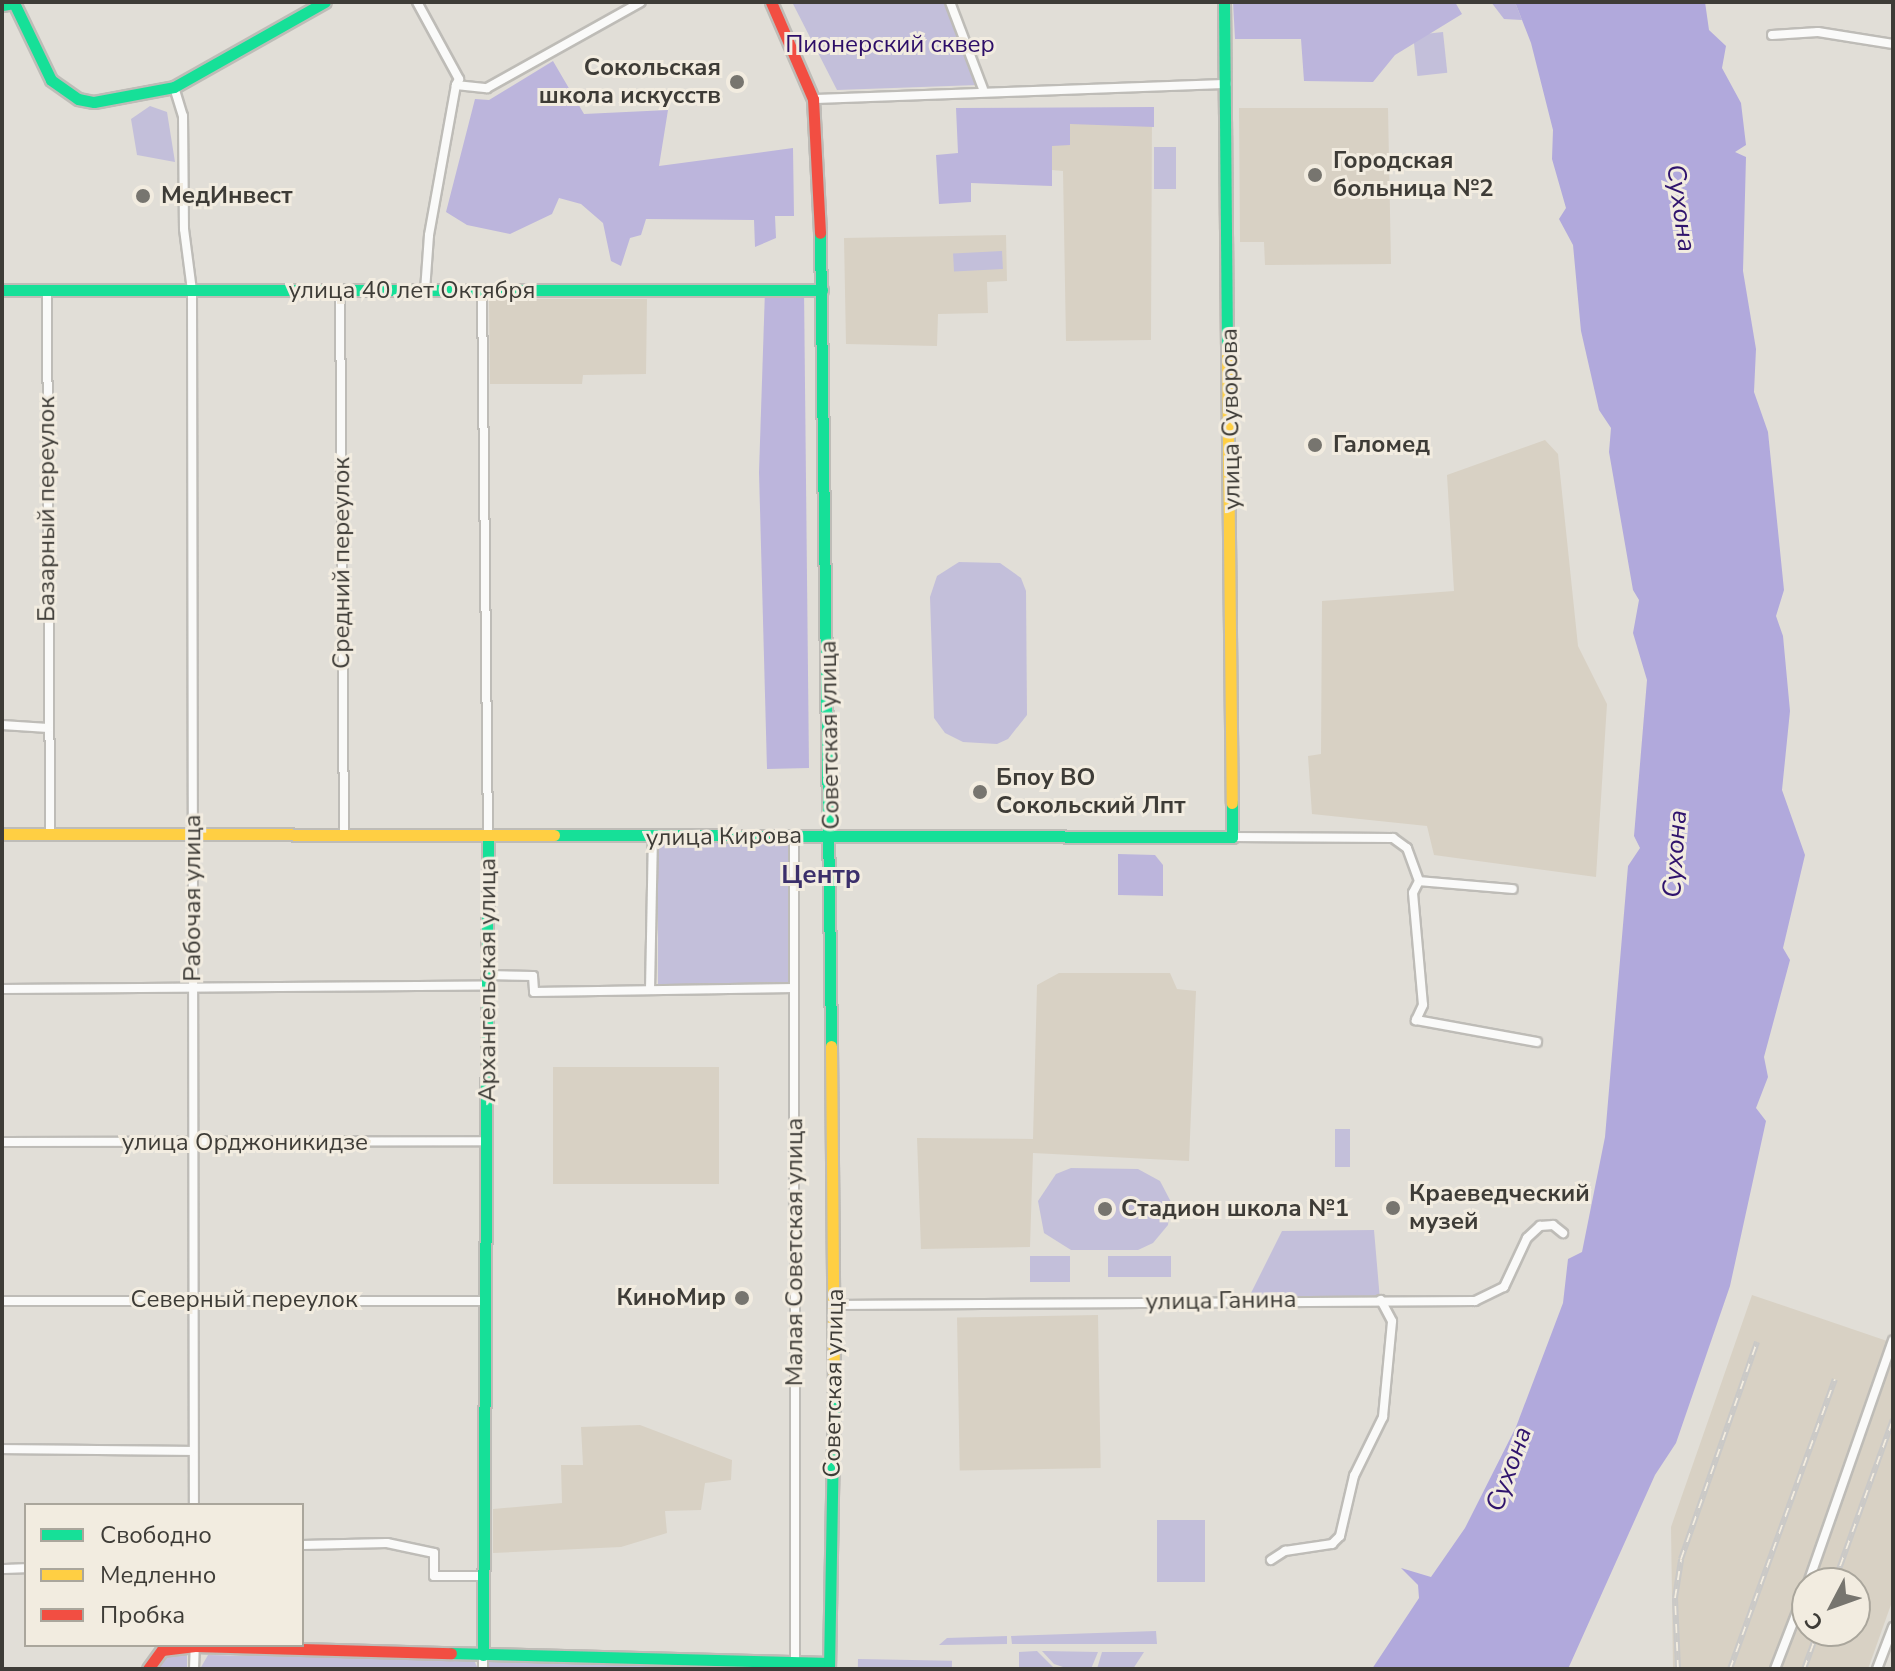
<!DOCTYPE html>
<meta charset="utf-8">
<style>
body{margin:0}
#map{position:relative;width:1895px;height:1671px;overflow:hidden;background:#e1ded7;font-family:"Nunito Sans",sans-serif}
div>[style]{position:absolute}
[style*='--x']{left:calc(var(--x)*1px);top:calc(var(--y)*1px);width:calc(var(--w)*1px);rotate:calc(var(--a)*1deg)}
.built>*{inset:0;background:#d8d1c4;transform-origin:0 0}
.green>*{inset:0;background:#c3bfda;transform-origin:0 0}
.forest>*{inset:0;background:#bcb5dc}
.water>*{inset:0;background:#b1a9dc}
.roads{filter:drop-shadow(2px 0 #bebcb7) drop-shadow(-2px 0 #bebcb7) drop-shadow(0 2px #bebcb7) drop-shadow(0 -2px #bebcb7)}
.street>*{height:8px;margin:-4px;padding:0 4px;transform-origin:4px;border-radius:4px;background:#fafaf9}
.fast>*{height:11px;margin:-5.5px;padding:0 5.5px;transform-origin:5.5px;border-radius:5.5px;background:#16e098}
.slow>*{height:11px;margin:-5.5px;padding:0 5.5px;transform-origin:5.5px;border-radius:5.5px;background:#ffcf43}
.jam>*{height:11px;margin:-5.5px;padding:0 5.5px;transform-origin:5.5px;border-radius:5.5px;background:#f24e42}
.rail>*{height:6px;margin-top:-3px;transform-origin:0;background:repeating-linear-gradient(90deg,#f2ece0 0 9px,#cac9c7 0 18px);box-sizing:border-box;border-block:2px solid #cac9c7}
.dots>*{width:22px;height:22px;translate:-50% -50%;box-sizing:border-box;border:4px solid #f2ece0;border-radius:50%}
span{translate:-50% -50%;white-space:nowrap;text-align:center;line-height:1.15;-webkit-text-stroke:6px #f2ece0;paint-order:stroke}
.park-label{font-size:24px;color:#2d0e68}
.poi-label{font-size:24px;color:#3e3c37;font-weight:700}
.right{translate:-100% -50%;text-align:right}
.left{translate:0 -50%;text-align:left}
.street-label{font-size:24px;color:#3e3c37}
.water-label{font-size:26px;color:#30146d;font-style:italic}
.neighbourhood-label{font-size:26px;color:#3b2f6b;font-weight:700}
.frame{position:absolute;inset:0;border:4px solid #3e3c37;pointer-events:none}
.legend{position:absolute;left:24px;top:1503px;width:280px;height:144px;box-sizing:border-box;background:#f2ece0;border:2px solid #aaa69c;margin:0;padding:10px 14px;list-style:none;font-size:24px;color:#3e3c37}
.legend li{display:flex;align-items:center;gap:16px;height:40px}
.legend b{width:40px;border:2px solid #aaa69c}
.north{position:absolute;left:1791px;top:1567px;width:80px;height:80px;box-sizing:border-box;background:#f2ece0;border:2px solid #aaa69c;border-radius:50%;rotate:229deg;font-size:22px;font-weight:700;line-height:32px;text-align:center;color:#3e3c37}
.north::after{content:'';display:block;margin:auto;width:28px;height:36px;background:#77756f;clip-path:polygon(50% 0,100% 100%,50% 72%,0 100%)}
</style>
<div id="map">
<div class="built">
<i style="clip-path:polygon(1239px 108px,1388px 108px,1391px 264px,1265px 265px,1264px 242px,1240px 242px)"></i>
<i style="clip-path:polygon(1152px 112px,1151px 340px,1066px 341px,1063px 171px,1052px 170px,1052px 116px)"></i>
<i style="clip-path:polygon(1006px 235px,1007px 281px,987px 282px,988px 313px,938px 314px,937px 346px,846px 344px,844px 238px)"></i>
<i style="clip-path:polygon(489px 299px,647px 299px,646px 374px,583px 375px,582px 384px,490px 384px)"></i>
<i style="clip-path:polygon(1545px 440px,1558px 454px,1578px 646px,1607px 704px,1596px 877px,1434px 855px,1427px 826px,1312px 814px,1308px 756px,1321px 754px,1322px 601px,1454px 591px,1447px 475px)"></i>
<i style="clip-path:polygon(1059px 973px,1170px 973px,1177px 989px,1196px 991px,1189px 1161px,1033px 1153px,1030px 1247px,921px 1249px,917px 1138px,1033px 1139px,1037px 985px)"></i>
<i style="left:553px;top:1067px;width:166px;height:117px"></i>
<i style="clip-path:polygon(evenodd,1752px 1295px,1893px 1343px,1893px 1599px,1868px 1669px,1673px 1669px,1671px 1527px,1752px 1295px,1807px 1583px,1855px 1583px,1855px 1631px,1807px 1631px,1807px 1583px)"></i>
<i style="left:1098px;top:1315px;width:153px;height:141px;rotate:89deg"></i>
<i style="clip-path:polygon(640px 1425px,732px 1460px,731px 1480px,705px 1483px,701px 1510px,665px 1511px,667px 1533px,621px 1547px,493px 1553px,493px 1509px,562px 1503px,561px 1465px,583px 1465px,581px 1427px)"></i>
</div>
<div class="green">
<i style="clip-path:polygon(792px 2px,947px 2px,977px 85px,837px 90px)"></i>
<i style="left:1443px;top:32px;width:41px;height:30px;rotate:84deg"></i>
<i style="clip-path:polygon(150px 106px,167px 112px,175px 162px,137px 155px,131px 119px)"></i>
<i style="left:1154px;top:147px;width:22px;height:42px"></i>
<i style="left:1002px;top:251px;width:18px;height:49px;rotate:87deg"></i>
<i style="clip-path:polygon(959px 562px,1000px 563px,1021px 578px,1026px 591px,1027px 715px,1008px 739px,997px 744px,963px 742px,945px 733px,934px 718px,930px 597px,937px 576px)"></i>
<i style="left:788px;top:841px;width:143px;height:130px;rotate:90deg"></i>
<i style="left:1335px;top:1129px;width:15px;height:38px"></i>
<i style="clip-path:polygon(1138px 1169px,1160px 1181px,1171px 1202px,1168px 1225px,1153px 1243px,1138px 1250px,1071px 1250px,1044px 1233px,1038px 1201px,1056px 1174px,1071px 1168px)"></i>
<i style="clip-path:polygon(1374px 1230px,1380px 1300px,1247px 1301px,1282px 1231px)"></i>
<i style="left:1030px;top:1256px;width:40px;height:26px"></i>
<i style="left:1108px;top:1256px;width:63px;height:21px"></i>
<i style="left:1157px;top:1520px;width:48px;height:62px"></i>
<i style="clip-path:polygon(1156px 1631px,1157px 1644px,1012px 1644px,1011px 1636px)"></i>
<i style="clip-path:polygon(1007px 1636px,1007px 1644px,939px 1645px,947px 1638px)"></i>
<i style="clip-path:polygon(1037px 1651px,1055px 1669px,1019px 1669px,1019px 1652px)"></i>
<i style="clip-path:polygon(1042px 1651px,1098px 1652px,1091px 1669px,1069px 1669px,1054px 1664px)"></i>
<i style="clip-path:polygon(1102px 1652px,1144px 1652px,1133px 1669px,1097px 1669px)"></i>
<i style="clip-path:polygon(163px 1653px,187px 1655px,187px 1669px,156px 1669px)"></i>
<i style="clip-path:polygon(208px 1655px,474px 1660px,478px 1669px,200px 1669px)"></i>
<i style="left:858px;top:1659px;width:94px;height:10px;rotate:1deg"></i>
<i style="clip-path:polygon(487px 1661px,787px 1668px,486px 1669px)"></i>
</div>
<div class="forest">
<i style="clip-path:polygon(1233px 2px,1455px 2px,1462px 14px,1395px 55px,1373px 82px,1304px 81px,1301px 39px,1235px 39px)"></i>
<i style="clip-path:polygon(1491px 2px,1515px 2px,1522px 20px,1504px 19px)"></i>
<i style="clip-path:polygon(553px 61px,584px 114px,668px 110px,659px 166px,793px 148px,794px 216px,775px 216px,776px 238px,755px 247px,754px 220px,646px 219px,641px 235px,630px 238px,621px 266px,611px 261px,603px 223px,581px 204px,559px 198px,552px 214px,510px 234px,467px 225px,446px 212px,475px 99px,489px 100px)"></i>
<i style="clip-path:polygon(1154px 107px,1154px 127px,1070px 124px,1070px 145px,1052px 146px,1052px 186px,971px 183px,971px 202px,939px 204px,936px 155px,958px 153px,956px 108px)"></i>
<i style="clip-path:polygon(765px 290px,804px 290px,809px 768px,767px 769px,759px 472px)"></i>
<i style="clip-path:polygon(1118px 854px,1155px 855px,1163px 865px,1163px 896px,1118px 895px)"></i>
</div>
<div class="water">
<i style="clip-path:polygon(1515px 2px,1705px 2px,1709px 30px,1726px 46px,1722px 68px,1741px 103px,1746px 145px,1735px 152px,1746px 157px,1743px 271px,1756px 349px,1754px 392px,1768px 432px,1784px 590px,1776px 616px,1783px 636px,1790px 711px,1782px 790px,1805px 855px,1783px 948px,1790px 960px,1764px 1057px,1768px 1077px,1756px 1108px,1766px 1121px,1730px 1286px,1676px 1443px,1655px 1475px,1568px 1669px,1372px 1669px,1419px 1598px,1418px 1585px,1401px 1568px,1431px 1577px,1465px 1528px,1516px 1427px,1563px 1303px,1568px 1259px,1582px 1252px,1605px 1137px,1628px 866px,1640px 848px,1634px 836px,1647px 680px,1633px 633px,1639px 600px,1633px 590px,1609px 452px,1611px 428px,1599px 410px,1581px 331px,1573px 245px,1559px 219px,1566px 208px,1552px 159px,1553px 130px,1531px 43px)"></i>
</div>
<div class="roads">
<div class="street">
<i style="--x:417;--y:2;--w:88;--a:61.4"></i>
<i style="--x:459;--y:79;--w:7;--a:117"></i>
<i style="--x:456;--y:85;--w:31;--a:6"></i>
<i style="--x:487;--y:88;--w:176;--a:-29.2"></i>
<i style="--x:950;--y:2;--w:93;--a:69.2"></i>
<i style="--x:1772;--y:35;--w:46;--a:-3.7"></i>
<i style="--x:1818;--y:32;--w:76;--a:9.1"></i>
<i style="--x:174;--y:87;--w:30;--a:73"></i>
<i style="--x:183;--y:116;--w:113;--a:89.5"></i>
<i style="--x:184;--y:229;--w:63;--a:82.6"></i>
<i style="--x:192;--y:291;--w:1214;--a:89.91"></i>
<i style="--x:813;--y:99;--w:414;--a:-2.1"></i>
<i style="--x:47;--y:290;--w:544;--a:89.68"></i>
<i style="--x:340;--y:291;--w:544;--a:89.58"></i>
<i style="--x:425;--y:291;--w:56;--a:-85.9"></i>
<i style="--x:429;--y:235;--w:152;--a:-79.8"></i>
<i style="--x:482;--y:291;--w:546;--a:89.37"></i>
<i style="--x:2;--y:725;--w:46;--a:3.7"></i>
<i style="--x:794;--y:836;--w:833;--a:89.93"></i>
<i style="--x:1232;--y:837;--w:161;--a:0.4"></i>
<i style="--x:1393;--y:838;--w:17;--a:36"></i>
<i style="--x:1407;--y:848;--w:35;--a:70"></i>
<i style="--x:1419;--y:881;--w:13;--a:117"></i>
<i style="--x:1413;--y:893;--w:112;--a:84.9"></i>
<i style="--x:1423;--y:1005;--w:17;--a:115"></i>
<i style="--x:1416;--y:1020;--w:123;--a:10.3"></i>
<i style="--x:1419;--y:881;--w:94;--a:4.9"></i>
<i style="--x:487;--y:975;--w:46;--a:1.2"></i>
<i style="--x:533;--y:976;--w:16;--a:86"></i>
<i style="--x:534;--y:992;--w:260;--a:-0.9"></i>
<i style="--x:2;--y:989;--w:485;--a:-0.4"></i>
<i style="--x:650;--y:990;--w:151;--a:-88.9"></i>
<i style="--x:2;--y:1142;--w:486;--a:-0.1"></i>
<i style="--x:2;--y:1301;--w:485;--a:0"></i>
<i style="--x:835;--y:1305;--w:640;--a:-0.36"></i>
<i style="--x:1475;--y:1301;--w:32;--a:-26"></i>
<i style="--x:1504;--y:1287;--w:54;--a:-64.9"></i>
<i style="--x:1527;--y:1238;--w:18;--a:-43"></i>
<i style="--x:1540;--y:1226;--w:13;--a:-4"></i>
<i style="--x:1553;--y:1225;--w:13;--a:39"></i>
<i style="--x:2;--y:1449;--w:191;--a:0.6"></i>
<i style="--x:302;--y:1545;--w:85;--a:-1.3"></i>
<i style="--x:387;--y:1543;--w:48;--a:12"></i>
<i style="--x:434;--y:1553;--w:23;--a:90"></i>
<i style="--x:434;--y:1576;--w:51;--a:0"></i>
<i style="--x:1271;--y:1560;--w:17;--a:-33"></i>
<i style="--x:1285;--y:1551;--w:48;--a:-8.5"></i>
<i style="--x:1332;--y:1544;--w:11;--a:-45"></i>
<i style="--x:1340;--y:1536;--w:62;--a:-76.9"></i>
<i style="--x:1354;--y:1476;--w:66;--a:-63.8"></i>
<i style="--x:1383;--y:1417;--w:96;--a:-84.6"></i>
<i style="--x:1392;--y:1321;--w:24;--a:-118"></i>
<i style="--x:2;--y:1569;--w:24;--a:-2"></i>
<i style="--x:1808;--y:1583;--w:257;--a:-70.7"></i>
<i style="--x:194;--y:1669;--w:24;--a:-88"></i>
<i style="--x:483;--y:1669;--w:14;--a:-90"></i>
<i style="--x:1775;--y:1669;--w:89;--a:-68.9"></i>
<i style="--x:1877;--y:1669;--w:45;--a:-69.1"></i>
</div>
<div class="fast">
<i style="--x:1224;--y:2;--w:344;--a:89.5"></i>
<i style="--x:2;--y:5;--w:12;--a:-9"></i>
<i style="--x:14;--y:3;--w:85;--a:64.3"></i>
<i style="--x:51;--y:80;--w:33;--a:35"></i>
<i style="--x:78;--y:99;--w:16;--a:11"></i>
<i style="--x:94;--y:102;--w:81;--a:-10.6"></i>
<i style="--x:174;--y:87;--w:173;--a:-29.4"></i>
<i style="--x:820;--y:233;--w:813;--a:89.22"></i>
<i style="--x:2;--y:290;--w:820;--a:0"></i>
<i style="--x:554;--y:835;--w:678;--a:0.17"></i>
<i style="--x:1232;--y:837;--w:34;--a:-90"></i>
<i style="--x:451;--y:1653;--w:378;--a:1.5"></i>
<i style="--x:483;--y:1655;--w:818;--a:-89.65"></i>
<i style="--x:829;--y:1669;--w:282;--a:-89"></i>
</div>
<div class="slow">
<i style="--x:1227;--y:346;--w:457;--a:89.4"></i>
<i style="--x:2;--y:834;--w:552;--a:0.1"></i>
<i style="--x:831;--y:1046;--w:341;--a:89.5"></i>
</div>
<div class="jam">
<i style="--x:771;--y:2;--w:106;--a:66.6"></i>
<i style="--x:813;--y:99;--w:134;--a:87"></i>
<i style="--x:148;--y:1669;--w:24;--a:-54"></i>
<i style="--x:162;--y:1650;--w:33;--a:-7"></i>
<i style="--x:195;--y:1646;--w:256;--a:1.6"></i>
</div>
</div>
<div class="rail">
<i style="--x:1834;--y:1583;--w:174;--a:-70.2"></i>
<i style="--x:1678;--y:1669;--w:71;--a:-92.4"></i>
<i style="--x:1675;--y:1598;--w:39;--a:-81"></i>
<i style="--x:1681;--y:1559;--w:230;--a:-70.7"></i>
<i style="--x:1730;--y:1669;--w:308;--a:-70.1"></i>
<i style="--x:1804;--y:1669;--w:40;--a:-69.8"></i>
</div>
<div class="dots">
<i style="left:737px;top:82px;background:#77756f"></i>
<i style="left:1315px;top:175px;background:#77756f"></i>
<i style="left:143px;top:196px;background:#77756f"></i>
<i style="left:1315px;top:445px;background:#77756f"></i>
<i style="left:980px;top:792px;background:#77756f"></i>
<i style="left:1393px;top:1208px;background:#77756f"></i>
<i style="left:1105px;top:1209px;background:#77756f"></i>
<i style="left:742px;top:1298px;background:#77756f"></i>
</div>
<div class="park-label">
<span style="left:890px;top:45px">Пионерский сквер</span>
</div>
<div class="poi-label">
<span class="right" style="left:721px;top:82px">Сокольская<br>школа искусств</span>
<span class="left" style="left:1333px;top:175px">Городская<br>больница №2</span>
<span class="left" style="left:161px;top:196px">МедИнвест</span>
<span class="left" style="left:1333px;top:445px">Галомед</span>
<span class="left" style="left:996px;top:792px">Бпоу ВО<br>Сокольский Лпт</span>
<span class="left" style="left:1409px;top:1208px">Краеведческий<br>музей</span>
<span class="left" style="left:1121px;top:1209px">Стадион школа №1</span>
<span class="right" style="left:726px;top:1298px">КиноМир</span>
</div>
<div class="street-label">
<span style="left:412px;top:291px">улица 40 лет Октября</span>
<span style="left:1231px;top:419px;rotate:-91deg">улица Суворова</span>
<span style="left:47px;top:509px;rotate:-90deg">Базарный переулок</span>
<span style="left:342px;top:563px;rotate:-90deg">Средний переулок</span>
<span style="left:830px;top:735px;rotate:-91deg">Советская улица</span>
<span style="left:724px;top:837px;rotate:-1deg">улица Кирова</span>
<span style="left:193px;top:898px;rotate:-90deg">Рабочая улица</span>
<span style="left:488px;top:980px;rotate:-90deg">Архангельская улица</span>
<span style="left:245px;top:1143px">улица Орджоникидзе</span>
<span style="left:795px;top:1252px;rotate:-90deg">Малая Советская улица</span>
<span style="left:244px;top:1300px">Северный переулок</span>
<span style="left:1221px;top:1301px;rotate:-1deg">улица Ганина</span>
<span style="left:834px;top:1383px;rotate:-89deg">Советская улица</span>
</div>
<div class="water-label">
<span style="left:1681px;top:208px;rotate:82deg">Сухона</span>
<span style="left:1675px;top:854px;rotate:-86deg">Сухона</span>
<span style="left:1509px;top:1469px;rotate:-70deg">Сухона</span>
</div>
<div class="neighbourhood-label">
<span style="left:821px;top:875px">Центр</span>
</div>
<div class="frame"></div>
<ul class="legend">
<li><b style="height:10px;background:#16e098"></b>Свободно</li>
<li><b style="height:10px;background:#ffcf43"></b>Медленно</li>
<li><b style="height:10px;background:#f24e42"></b>Пробка</li>
</ul>
<div class="north">С</div>
</div>
